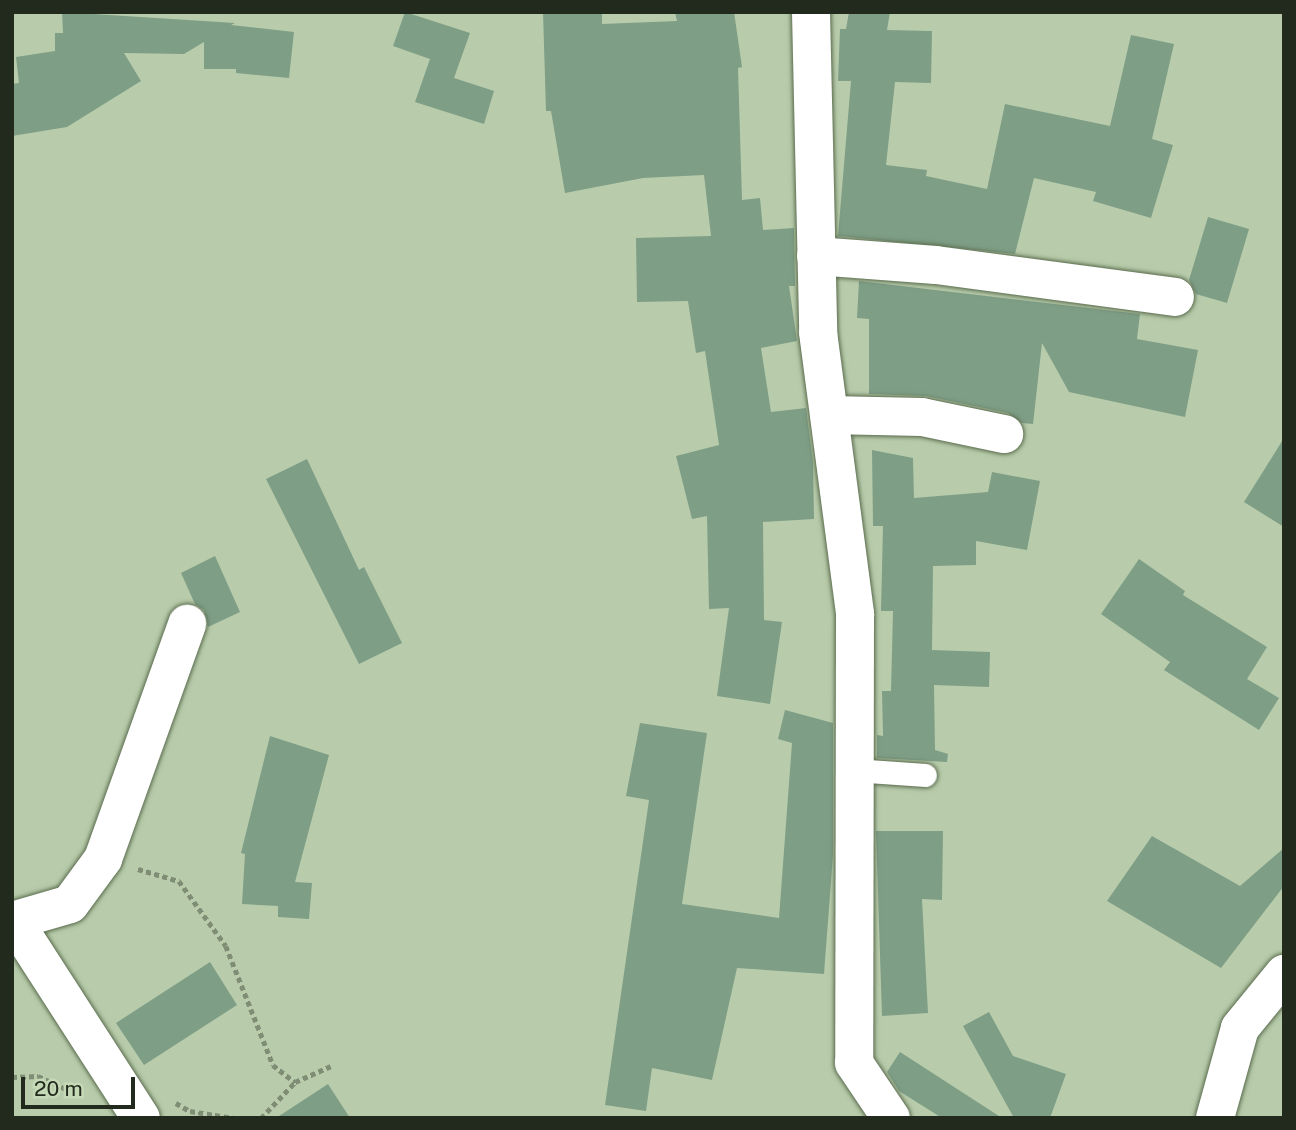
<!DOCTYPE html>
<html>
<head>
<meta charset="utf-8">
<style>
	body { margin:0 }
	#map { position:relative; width:1296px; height:1130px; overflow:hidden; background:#b8ccab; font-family:"Public Sans",sans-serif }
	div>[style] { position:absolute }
	.building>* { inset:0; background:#7e9e86 }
	.path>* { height:4.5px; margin-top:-2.25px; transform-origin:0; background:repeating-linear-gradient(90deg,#7e8d74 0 5px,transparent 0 8.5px) }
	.roads { filter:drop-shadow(0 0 2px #5a6c4e) drop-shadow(0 0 2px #5a6c4e) }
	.service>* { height:23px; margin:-11.5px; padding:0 11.5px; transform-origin:11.5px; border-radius:11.5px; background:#fff }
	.minor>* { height:38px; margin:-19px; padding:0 19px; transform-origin:19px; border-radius:19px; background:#fff }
	.tertiary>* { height:38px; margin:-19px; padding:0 19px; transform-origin:19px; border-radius:19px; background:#fff }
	span { translate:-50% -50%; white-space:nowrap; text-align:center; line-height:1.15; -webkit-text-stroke:5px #c5d9b7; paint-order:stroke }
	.frame { position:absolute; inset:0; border:14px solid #222a1d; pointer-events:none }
	.scale { position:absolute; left:21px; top:1077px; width:114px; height:32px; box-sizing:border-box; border:4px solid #222a1d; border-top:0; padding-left:9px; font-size:21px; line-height:24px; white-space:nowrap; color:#222a1d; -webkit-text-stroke:5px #c5d9b7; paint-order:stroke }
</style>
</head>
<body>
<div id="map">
	<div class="building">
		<div style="clip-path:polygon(62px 12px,235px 23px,231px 25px,294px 32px,289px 78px,236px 73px,236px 69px,204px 69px,204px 42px,184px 54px,124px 53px,141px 81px,67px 127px,12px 136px,12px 84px,19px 83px,16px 57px,55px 51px,55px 33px,63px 33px)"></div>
		<div style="clip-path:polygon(405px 12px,470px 33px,454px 78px,494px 91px,484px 124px,415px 102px,430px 59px,393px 46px)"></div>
		<div style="clip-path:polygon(543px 12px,602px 12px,602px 24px,677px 21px,675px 12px,734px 12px,742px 67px,738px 68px,742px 200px,760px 198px,763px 230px,794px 228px,795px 286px,789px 286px,797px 341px,761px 348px,771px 412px,806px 408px,813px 462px,814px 519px,763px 522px,764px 620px,782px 622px,770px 704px,717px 696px,729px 608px,709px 609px,707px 516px,692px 519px,676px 456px,719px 445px,705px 351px,696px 353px,688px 301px,637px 302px,636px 238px,711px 236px,704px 175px,643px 178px,565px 193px,551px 111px,546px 111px)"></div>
		<div style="clip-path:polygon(849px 12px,890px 12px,887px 30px,932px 31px,931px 83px,895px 82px,886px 165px,927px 170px,926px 176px,987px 189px,1005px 104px,1110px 126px,1131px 35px,1174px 44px,1152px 139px,1173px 145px,1151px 218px,1093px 201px,1096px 192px,1034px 178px,1015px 254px,838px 236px,851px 81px,838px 81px,840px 29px,846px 29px)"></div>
		<div style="clip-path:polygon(1208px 217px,1249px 229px,1227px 303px,1196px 294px,1189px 280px)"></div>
		<div style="clip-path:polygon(859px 281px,1140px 314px,1137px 339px,1198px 350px,1185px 417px,1069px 392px,1042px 343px,1033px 424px,1022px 423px,1008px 413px,926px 396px,869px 394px,869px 319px,857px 318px)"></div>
		<div style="clip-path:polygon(1284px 438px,1284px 527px,1244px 502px)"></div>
		<div style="clip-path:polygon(872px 450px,913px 458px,914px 498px,988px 492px,992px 472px,1040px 481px,1027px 550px,976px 541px,976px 565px,933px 566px,932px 650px,990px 652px,989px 687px,934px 685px,935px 750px,948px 754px,947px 762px,877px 758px,877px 735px,883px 736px,882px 691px,891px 691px,893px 611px,881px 611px,883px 526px,873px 526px)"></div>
		<div style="clip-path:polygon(307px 459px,359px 570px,364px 567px,402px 643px,359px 664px,266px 479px)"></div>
		<div style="clip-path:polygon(215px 556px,240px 612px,208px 627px,204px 610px,195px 604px,181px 573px)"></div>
		<div style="clip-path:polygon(1139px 559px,1185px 591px,1183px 595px,1267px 647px,1247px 679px,1279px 698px,1259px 730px,1164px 670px,1170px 662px,1101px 614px)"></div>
		<div style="clip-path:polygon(785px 710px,833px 723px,833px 855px,824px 974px,737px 968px,712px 1080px,652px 1068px,646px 1111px,605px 1105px,649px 800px,626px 796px,640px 723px,707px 733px,682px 904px,779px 918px,792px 743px,778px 739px)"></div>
		<div style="clip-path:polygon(270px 736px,329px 755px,295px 882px,312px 883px,309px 919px,278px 917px,278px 906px,242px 904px,245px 854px,241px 853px)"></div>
		<div style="clip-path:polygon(876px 831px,943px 831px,942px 900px,922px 899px,928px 1013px,882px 1016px)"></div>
		<div style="clip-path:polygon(1152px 836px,1240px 886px,1284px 848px,1284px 886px,1221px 968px,1107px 901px)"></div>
		<div style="clip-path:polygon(210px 962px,237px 1005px,144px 1065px,116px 1023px)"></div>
		<div style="clip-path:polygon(989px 1012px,1013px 1056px,1066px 1074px,1050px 1118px,1014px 1118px,963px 1026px)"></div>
		<div style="clip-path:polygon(900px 1052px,1002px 1118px,942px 1118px,899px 1091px,887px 1072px)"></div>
		<div style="clip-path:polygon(328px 1084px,350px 1118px,276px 1118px)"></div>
	</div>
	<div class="path">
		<div style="left:138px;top:869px;width:43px;rotate:16.3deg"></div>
		<div style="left:179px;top:881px;width:80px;rotate:54.1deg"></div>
		<div style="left:226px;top:946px;width:128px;rotate:68.4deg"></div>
		<div style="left:273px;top:1065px;width:28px;rotate:38deg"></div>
		<div style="left:12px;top:1077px;width:26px;rotate:-2deg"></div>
		<div style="left:38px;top:1076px;width:45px;rotate:24.9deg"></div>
		<div style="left:176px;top:1103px;width:16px;rotate:30deg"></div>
		<div style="left:190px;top:1111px;width:44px;rotate:9.2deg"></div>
		<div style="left:261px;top:1118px;width:50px;rotate:-46.6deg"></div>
		<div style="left:295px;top:1082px;width:39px;rotate:-24deg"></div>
	</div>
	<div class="roads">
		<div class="service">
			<div style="left:854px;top:770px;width:71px;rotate:4deg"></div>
		</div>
		<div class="minor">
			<div style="left:811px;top:12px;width:320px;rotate:88.7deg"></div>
			<div style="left:818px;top:332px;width:284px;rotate:82.5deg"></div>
			<div style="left:855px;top:614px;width:449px;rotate:90.1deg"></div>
			<div style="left:854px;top:1063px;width:66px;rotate:56.1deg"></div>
			<div style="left:816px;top:256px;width:120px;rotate:4.3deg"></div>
			<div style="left:936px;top:265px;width:241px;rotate:7.6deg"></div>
			<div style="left:829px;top:415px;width:93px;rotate:1.2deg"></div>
			<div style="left:922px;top:417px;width:84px;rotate:11.7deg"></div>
			<div style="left:12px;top:921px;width:60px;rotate:-16.3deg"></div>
			<div style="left:70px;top:904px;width:56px;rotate:-53.7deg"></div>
			<div style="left:103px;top:859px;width:250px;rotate:-70.3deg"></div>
			<div style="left:14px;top:921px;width:234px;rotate:57.2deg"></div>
		</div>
		<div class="tertiary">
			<div style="left:1215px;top:1118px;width:93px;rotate:-74.5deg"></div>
			<div style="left:1240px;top:1028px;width:70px;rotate:-50.8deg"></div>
		</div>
	</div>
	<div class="frame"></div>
	<div class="scale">20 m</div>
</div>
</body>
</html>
